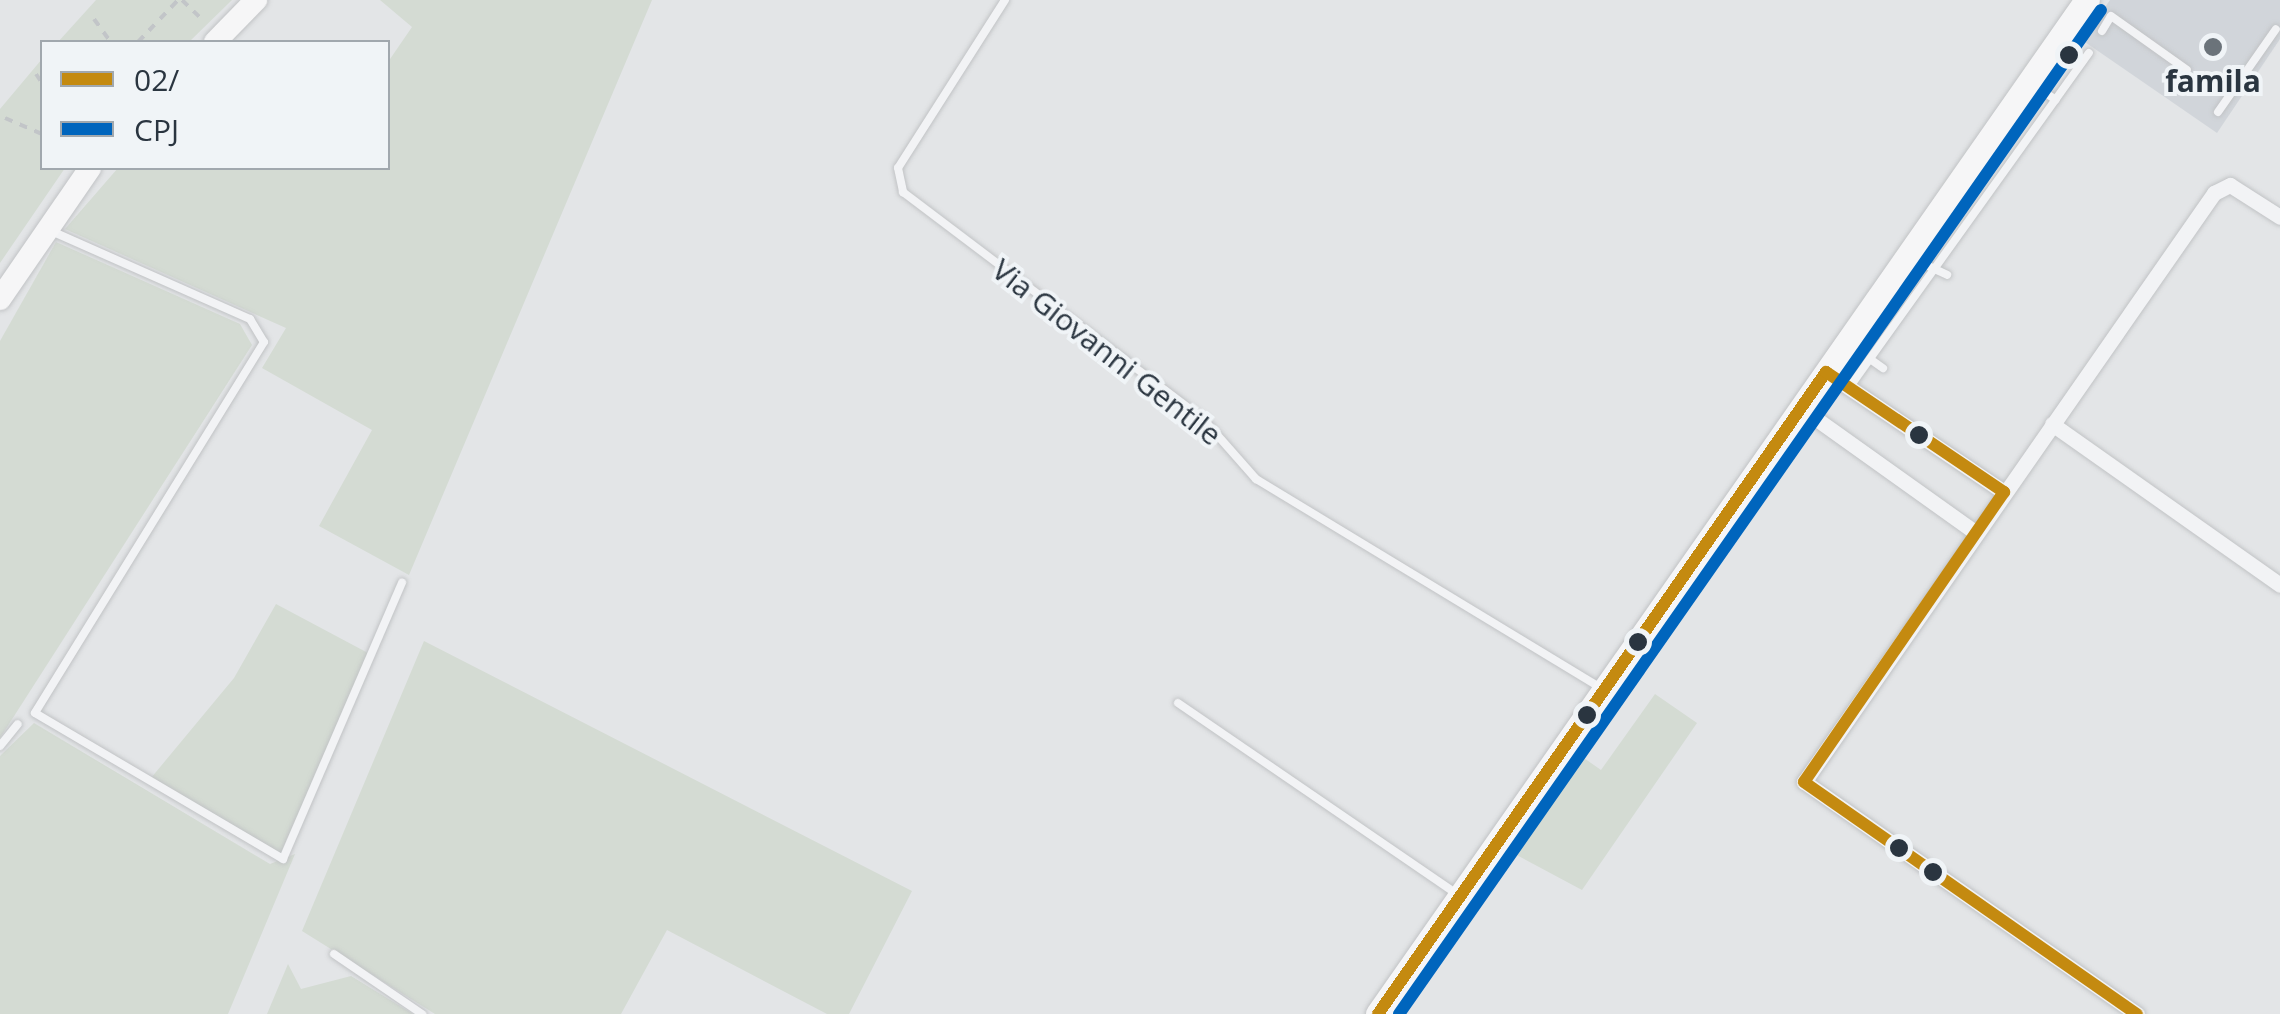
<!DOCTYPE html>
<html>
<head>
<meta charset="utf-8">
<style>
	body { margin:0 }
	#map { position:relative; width:2280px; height:1014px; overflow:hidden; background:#e3e5e7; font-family:"Open Sans",sans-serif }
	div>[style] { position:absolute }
	.built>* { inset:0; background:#d1d5da }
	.green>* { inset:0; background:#d4dbd3 }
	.path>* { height:4px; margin-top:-2px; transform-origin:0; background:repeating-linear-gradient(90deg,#c2c5c8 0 8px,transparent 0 16px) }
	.roads { filter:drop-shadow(0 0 2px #c1c3c5) drop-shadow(0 0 2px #c1c3c5) }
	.lane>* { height:8px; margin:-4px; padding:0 4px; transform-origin:4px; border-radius:4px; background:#f2f3f5 }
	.street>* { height:15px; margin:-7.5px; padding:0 7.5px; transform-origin:7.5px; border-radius:7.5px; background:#f2f3f5 }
	.secondary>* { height:22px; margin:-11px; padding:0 11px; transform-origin:11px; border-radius:11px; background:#f6f6f7 }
	.primary>* { height:25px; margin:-12.5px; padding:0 12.5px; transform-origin:12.5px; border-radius:12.5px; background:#f6f6f7 }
	.bus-1>* { height:12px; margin:-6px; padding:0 6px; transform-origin:6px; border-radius:6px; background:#c48a10 }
	.bus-2>* { height:12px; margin:-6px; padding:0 6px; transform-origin:6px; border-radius:6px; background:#0065bd }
	.dots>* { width:28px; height:28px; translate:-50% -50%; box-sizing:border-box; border:5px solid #f0f4f7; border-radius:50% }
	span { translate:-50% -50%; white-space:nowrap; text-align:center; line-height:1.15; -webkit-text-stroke:8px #f0f4f7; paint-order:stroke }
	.poi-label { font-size:30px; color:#2a3540; font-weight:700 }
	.street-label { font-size:30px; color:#2a3540 }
	.legend { position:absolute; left:40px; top:40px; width:350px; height:130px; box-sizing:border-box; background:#f0f4f7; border:2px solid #a1a8ae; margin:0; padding:12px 18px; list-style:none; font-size:30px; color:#2a3540 }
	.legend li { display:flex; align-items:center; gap:20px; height:50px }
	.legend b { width:50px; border:2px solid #a1a8ae }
</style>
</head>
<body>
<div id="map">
	<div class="built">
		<div style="clip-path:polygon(2110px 0,2280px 0,2280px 39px,2217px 133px,2082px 40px)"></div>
	</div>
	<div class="green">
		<div style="clip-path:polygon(96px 0,232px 0,189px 42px,58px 42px)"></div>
		<div style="clip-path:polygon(380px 0,652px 0,409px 575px,319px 526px,372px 430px,262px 368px,286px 328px,65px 229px,118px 168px,388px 168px,388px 62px,412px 27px)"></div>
		<div style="clip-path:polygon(42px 59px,42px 168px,65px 168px,0 263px,0 109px)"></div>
		<div style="clip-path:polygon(56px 242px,240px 324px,252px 345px,0 738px,0 341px)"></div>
		<div style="clip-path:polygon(276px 604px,368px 653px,280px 855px,151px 778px,234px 678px)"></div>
		<div style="clip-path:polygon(424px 641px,912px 891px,849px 1014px,827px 1014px,667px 930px,621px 1014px,435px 1014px,302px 931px)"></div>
		<div style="clip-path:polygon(1655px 694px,1697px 723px,1582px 890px,1513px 853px,1581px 756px,1601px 770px)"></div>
		<div style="clip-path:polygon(34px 723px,270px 864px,295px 854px,228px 1014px,0 1014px,0 756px)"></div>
		<div style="clip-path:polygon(288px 964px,301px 989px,351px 976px,413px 1014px,267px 1014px)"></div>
	</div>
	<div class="path">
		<div style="left:182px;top:0;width:30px;rotate:44deg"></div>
		<div style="left:94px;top:19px;width:29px;rotate:54deg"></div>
		<div style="left:138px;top:42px;width:58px;rotate:-46.4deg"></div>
		<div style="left:36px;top:74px;width:11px;rotate:56deg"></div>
		<div style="left:5px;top:118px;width:40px;rotate:23.4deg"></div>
	</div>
	<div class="roads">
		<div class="lane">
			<div style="left:1005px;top:0;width:199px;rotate:122.5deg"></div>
			<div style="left:898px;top:168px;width:25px;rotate:78deg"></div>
			<div style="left:903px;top:192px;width:378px;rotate:37.1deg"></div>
			<div style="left:1204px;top:420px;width:79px;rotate:48.6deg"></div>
			<div style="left:1256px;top:479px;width:402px;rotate:31.2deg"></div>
			<div style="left:2102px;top:31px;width:17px;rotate:-59deg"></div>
			<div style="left:2111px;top:16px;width:93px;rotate:35.4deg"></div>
			<div style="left:2033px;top:85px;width:27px;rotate:33deg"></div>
			<div style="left:2218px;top:112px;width:101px;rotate:-55.1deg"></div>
			<div style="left:49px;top:230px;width:220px;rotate:23.9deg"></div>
			<div style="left:250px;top:319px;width:27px;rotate:59deg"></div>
			<div style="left:264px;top:342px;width:436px;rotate:121.7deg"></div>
			<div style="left:35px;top:713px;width:288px;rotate:30.5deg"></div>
			<div style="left:283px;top:859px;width:301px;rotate:-66.7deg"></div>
			<div style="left:1911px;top:258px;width:40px;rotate:25deg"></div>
			<div style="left:1870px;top:359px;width:16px;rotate:35deg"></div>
			<div style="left:1849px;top:388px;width:412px;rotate:-54.4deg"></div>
			<div style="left:1178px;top:703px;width:336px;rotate:34.4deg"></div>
			<div style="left:0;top:746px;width:28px;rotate:-51deg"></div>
			<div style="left:334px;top:954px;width:107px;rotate:34.3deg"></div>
		</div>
		<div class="street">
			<div style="left:1826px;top:372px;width:215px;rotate:34deg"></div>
			<div style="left:1801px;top:408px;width:215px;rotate:35.5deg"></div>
			<div style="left:2052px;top:424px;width:279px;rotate:35.2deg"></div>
			<div style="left:2137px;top:1014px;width:406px;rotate:-145.1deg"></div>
			<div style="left:1804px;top:782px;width:718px;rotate:-55.16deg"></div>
			<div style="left:2214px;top:193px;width:18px;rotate:-27deg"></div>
			<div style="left:2230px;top:185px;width:59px;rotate:32.6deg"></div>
		</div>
		<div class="secondary">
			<div style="left:215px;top:42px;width:59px;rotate:-45.7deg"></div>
			<div style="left:0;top:299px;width:159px;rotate:-55.5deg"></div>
		</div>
		<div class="primary">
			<div style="left:1378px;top:1014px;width:1237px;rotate:-55.04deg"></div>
		</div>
	</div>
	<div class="bus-1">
		<div style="left:1804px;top:782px;width:406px;rotate:34.9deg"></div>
		<div style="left:1378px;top:1014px;width:783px;rotate:-55.09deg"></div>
		<div style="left:1826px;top:372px;width:215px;rotate:34deg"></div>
		<div style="left:2004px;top:492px;width:352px;rotate:124.6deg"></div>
	</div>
	<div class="bus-2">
		<div style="left:1399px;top:1014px;width:1225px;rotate:-55.04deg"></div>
	</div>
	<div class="dots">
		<div style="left:2213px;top:47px;background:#6b737a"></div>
		<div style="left:2069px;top:55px;background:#2a3540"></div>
		<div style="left:1919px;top:435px;background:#2a3540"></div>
		<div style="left:1638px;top:642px;background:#2a3540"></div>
		<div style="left:1587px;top:715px;background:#2a3540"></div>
		<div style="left:1899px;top:848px;background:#2a3540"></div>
		<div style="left:1933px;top:872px;background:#2a3540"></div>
	</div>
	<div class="poi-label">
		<span style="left:2213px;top:81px">famila</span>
	</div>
	<div class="street-label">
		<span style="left:1107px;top:352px;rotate:38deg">Via Giovanni Gentile</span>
	</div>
	<ul class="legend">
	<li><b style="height:12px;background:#c48a10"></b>02/</li>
	<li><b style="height:12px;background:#0065bd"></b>CPJ</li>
	</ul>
</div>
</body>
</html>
